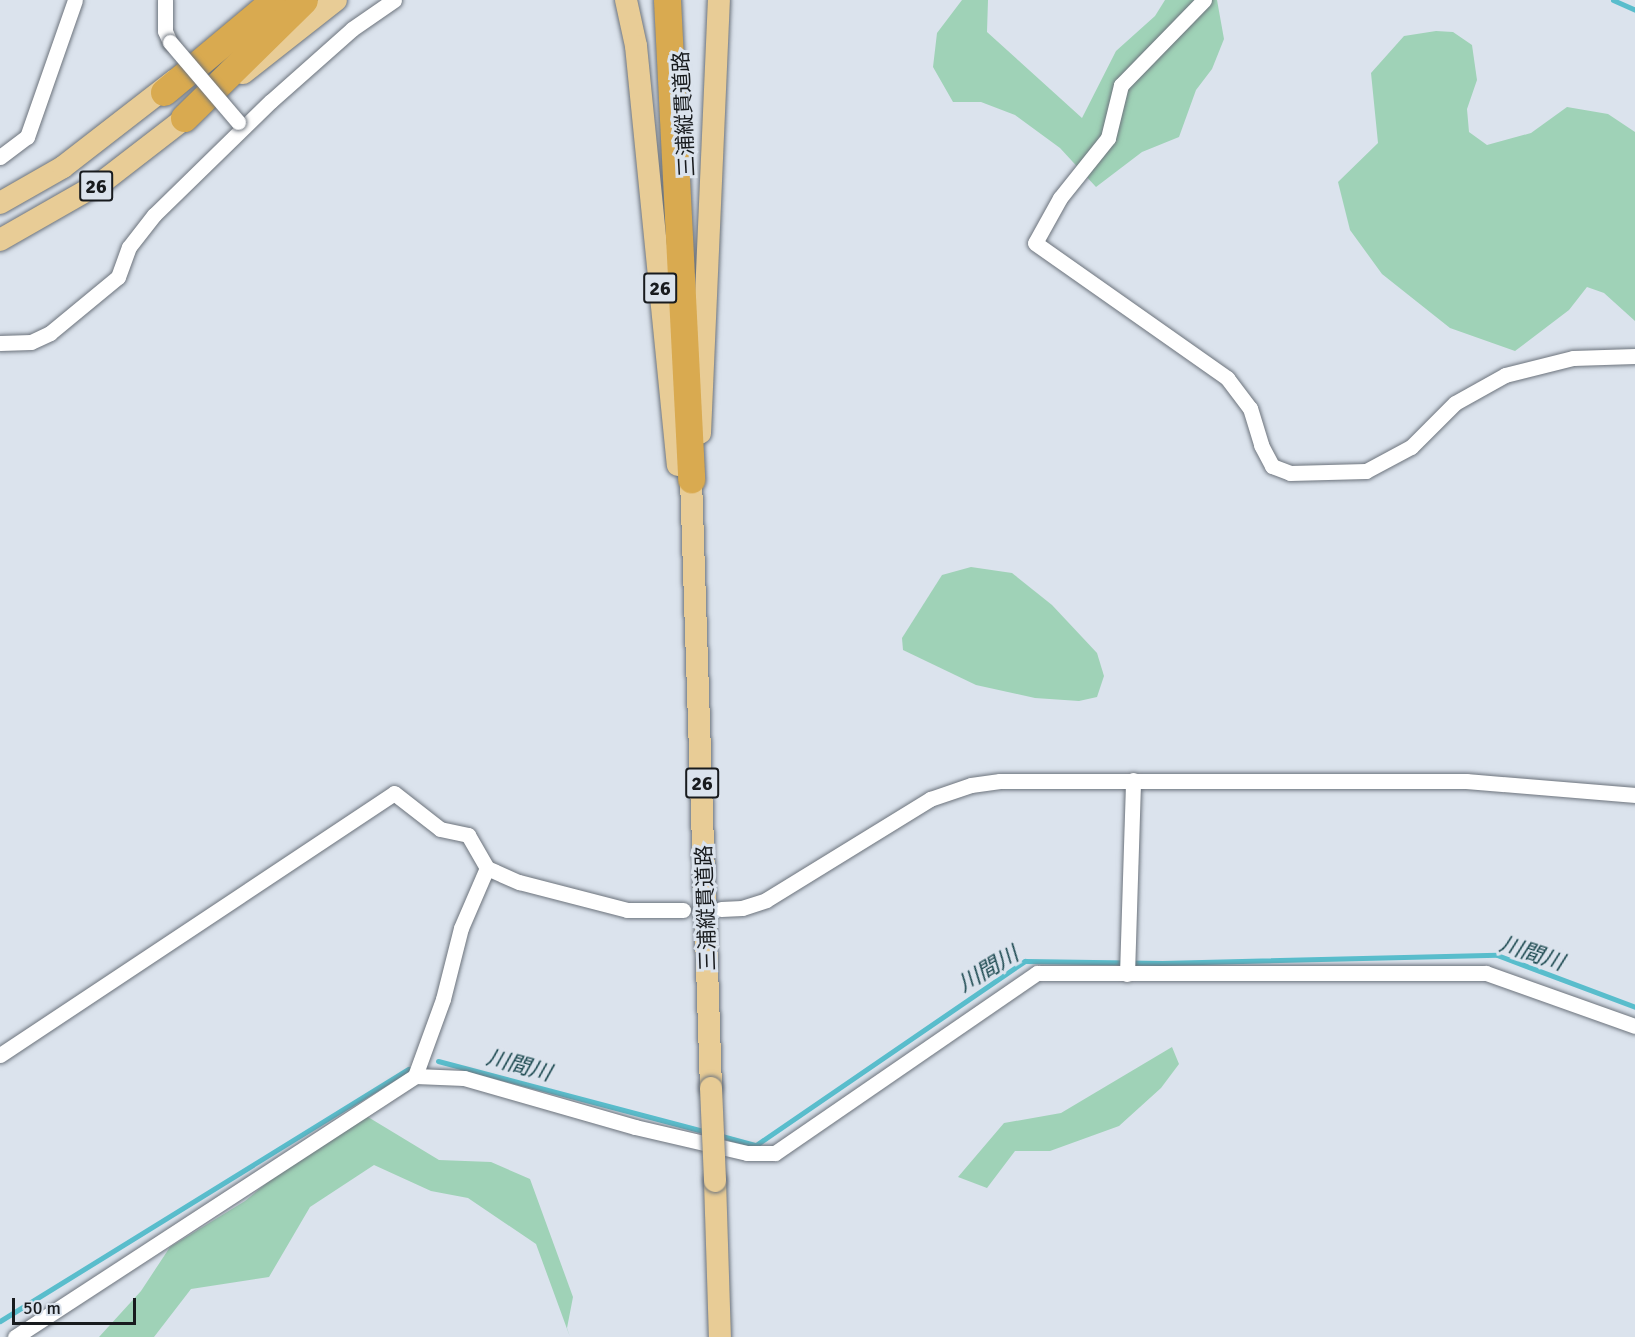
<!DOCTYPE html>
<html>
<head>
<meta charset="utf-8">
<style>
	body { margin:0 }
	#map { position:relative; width:1635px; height:1337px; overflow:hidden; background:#dbe3ed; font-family:Signika,"Noto Sans JP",sans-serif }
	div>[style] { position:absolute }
	.green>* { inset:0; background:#9fd2b7 }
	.stream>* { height:5px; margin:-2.5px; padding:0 2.5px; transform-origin:2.5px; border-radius:2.5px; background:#59bdcc }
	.roads { filter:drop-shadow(0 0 2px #6c737c) drop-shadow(0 0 2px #6c737c) }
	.street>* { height:15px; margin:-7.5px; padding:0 7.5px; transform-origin:7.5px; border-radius:7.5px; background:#fff }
	.primary>* { height:22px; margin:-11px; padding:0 11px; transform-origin:11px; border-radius:11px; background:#e8cc96 }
	.highway>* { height:27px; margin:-13.5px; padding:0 13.5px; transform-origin:13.5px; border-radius:13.5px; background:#d9aa50 }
	.bridges { filter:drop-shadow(0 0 2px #6c737c) drop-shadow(0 0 2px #6c737c) }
	.street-bridge>* { height:15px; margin:-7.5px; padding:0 7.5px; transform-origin:7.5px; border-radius:7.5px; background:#fff }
	.primary-bridge>* { height:22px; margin:-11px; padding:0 11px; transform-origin:11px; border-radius:11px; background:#e8cc96 }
	span { translate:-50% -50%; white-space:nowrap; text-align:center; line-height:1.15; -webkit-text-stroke:6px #dbe3ed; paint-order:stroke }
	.shield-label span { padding:2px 4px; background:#dbe3ed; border:2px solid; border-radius:4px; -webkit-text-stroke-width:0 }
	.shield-label { font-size:20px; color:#181b1e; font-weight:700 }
	.street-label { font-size:21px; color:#181b1e }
	.water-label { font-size:22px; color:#1c4950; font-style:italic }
	.scale { position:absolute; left:12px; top:1298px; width:124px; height:27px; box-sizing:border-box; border:3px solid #181b1e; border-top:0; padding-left:8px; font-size:18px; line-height:21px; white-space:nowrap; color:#181b1e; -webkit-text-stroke:4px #dbe3ed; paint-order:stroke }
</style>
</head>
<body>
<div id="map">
	<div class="green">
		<div style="clip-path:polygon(962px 0,988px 0,987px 32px,1082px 118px,1116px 51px,1155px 16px,1165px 0,1217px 0,1224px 39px,1212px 69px,1196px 90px,1179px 137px,1142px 152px,1096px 187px,1060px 148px,1015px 115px,981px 102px,953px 102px,933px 67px,937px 33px)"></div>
		<div style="clip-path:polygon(1436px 31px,1453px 32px,1472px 45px,1477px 80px,1467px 109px,1469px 132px,1487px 145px,1531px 133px,1567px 107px,1608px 114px,1635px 132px,1635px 321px,1604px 293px,1587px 287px,1569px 310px,1515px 351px,1450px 328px,1382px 274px,1350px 230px,1338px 182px,1378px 143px,1371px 73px,1404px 36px)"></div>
		<div style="clip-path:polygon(971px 567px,1012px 573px,1052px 605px,1097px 653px,1104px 676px,1097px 697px,1079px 701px,1035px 698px,976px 685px,903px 650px,902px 638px,942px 575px)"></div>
		<div style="clip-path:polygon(1172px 1047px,1179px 1064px,1161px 1088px,1119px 1126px,1050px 1151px,1015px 1151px,987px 1188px,958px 1177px,1004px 1123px,1061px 1113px)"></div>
		<div style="clip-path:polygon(368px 1117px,439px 1160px,491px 1162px,530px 1179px,573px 1297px,567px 1328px,570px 1337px,536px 1244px,468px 1198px,431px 1191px,374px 1165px,310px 1207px,269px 1277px,191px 1289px,154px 1337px,99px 1337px,141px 1291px,170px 1247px,245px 1201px,318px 1141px)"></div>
	</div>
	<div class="stream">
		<div style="left:1613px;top:0;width:24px;rotate:24deg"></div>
		<div style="left:438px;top:1061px;width:277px;rotate:14.8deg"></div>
		<div style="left:718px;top:1135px;width:39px;rotate:15deg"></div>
		<div style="left:756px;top:1145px;width:326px;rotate:-34.4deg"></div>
		<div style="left:1025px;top:961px;width:137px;rotate:0.8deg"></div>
		<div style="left:1162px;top:963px;width:335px;rotate:-1.4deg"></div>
		<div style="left:1497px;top:955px;width:147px;rotate:20.6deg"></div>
		<div style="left:0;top:1321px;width:480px;rotate:-31.7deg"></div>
	</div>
	<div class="roads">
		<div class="street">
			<div style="left:165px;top:0;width:31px;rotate:90deg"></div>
			<div style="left:165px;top:31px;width:12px;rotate:66deg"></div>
			<div style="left:1204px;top:0;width:119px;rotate:134.3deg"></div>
			<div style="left:1121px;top:85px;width:55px;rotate:103.8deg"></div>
			<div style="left:1108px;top:138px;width:77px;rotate:128.7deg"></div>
			<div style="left:1060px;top:198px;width:51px;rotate:119.1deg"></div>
			<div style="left:1035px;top:243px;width:235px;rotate:35.1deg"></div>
			<div style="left:1227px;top:378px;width:38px;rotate:53deg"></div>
			<div style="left:1250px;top:408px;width:39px;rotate:73deg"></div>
			<div style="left:1261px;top:445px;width:24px;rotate:62deg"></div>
			<div style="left:1272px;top:466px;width:19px;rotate:21deg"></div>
			<div style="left:1290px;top:473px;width:76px;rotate:-1.5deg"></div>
			<div style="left:1366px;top:471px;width:51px;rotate:-28.1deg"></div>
			<div style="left:1411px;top:447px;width:62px;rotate:-45deg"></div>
			<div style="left:1455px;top:403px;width:57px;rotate:-29.2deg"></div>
			<div style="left:1505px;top:375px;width:70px;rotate:-14deg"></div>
			<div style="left:1573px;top:358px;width:62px;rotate:-1.8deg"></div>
			<div style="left:0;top:157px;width:34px;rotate:-37deg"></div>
			<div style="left:27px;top:137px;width:145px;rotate:-70.7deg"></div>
			<div style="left:0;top:343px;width:31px;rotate:-2deg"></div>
			<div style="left:31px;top:342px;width:21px;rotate:-25deg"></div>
			<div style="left:50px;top:333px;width:88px;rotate:-39.5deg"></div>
			<div style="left:118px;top:277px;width:32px;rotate:-70deg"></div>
			<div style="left:129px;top:247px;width:41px;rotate:-52deg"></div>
			<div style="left:154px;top:215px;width:163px;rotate:-44.3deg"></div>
			<div style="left:271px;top:101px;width:108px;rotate:-41.6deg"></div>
			<div style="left:352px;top:29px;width:51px;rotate:-34.6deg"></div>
			<div style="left:721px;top:909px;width:21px;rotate:-3deg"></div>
			<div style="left:742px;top:908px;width:25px;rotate:-18deg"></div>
			<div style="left:766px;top:900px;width:193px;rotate:-31.6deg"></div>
			<div style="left:930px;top:799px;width:43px;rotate:-18.9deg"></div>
			<div style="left:971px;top:785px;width:29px;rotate:-8deg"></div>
			<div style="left:1000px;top:781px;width:466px"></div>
			<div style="left:1466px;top:781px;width:170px;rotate:4.7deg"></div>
			<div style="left:1127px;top:974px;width:194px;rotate:-88.2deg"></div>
			<div style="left:0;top:1055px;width:473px;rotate:-33.6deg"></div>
			<div style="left:394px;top:793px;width:58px;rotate:38deg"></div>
			<div style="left:440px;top:829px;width:29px;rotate:12deg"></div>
			<div style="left:468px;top:835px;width:38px;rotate:60deg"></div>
			<div style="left:487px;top:868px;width:35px;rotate:24deg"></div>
			<div style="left:519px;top:882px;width:112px;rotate:14.5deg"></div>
			<div style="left:627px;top:910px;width:56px"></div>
			<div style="left:415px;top:1076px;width:49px;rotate:2.3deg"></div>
			<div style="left:464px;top:1078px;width:178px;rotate:16deg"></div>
			<div style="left:635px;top:1127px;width:115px;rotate:13.1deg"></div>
			<div style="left:747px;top:1153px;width:28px"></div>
			<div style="left:775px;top:1153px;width:318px;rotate:-34.5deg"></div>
			<div style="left:1037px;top:973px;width:449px"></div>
			<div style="left:1486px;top:973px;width:158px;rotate:19.6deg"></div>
			<div style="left:15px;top:1337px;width:478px;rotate:-33.1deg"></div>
			<div style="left:415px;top:1076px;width:82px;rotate:-70deg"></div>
			<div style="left:443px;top:999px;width:73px;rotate:-75.8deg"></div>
			<div style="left:461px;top:928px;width:65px;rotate:-66.6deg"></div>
		</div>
		<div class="primary">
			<div style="left:626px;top:0;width:47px;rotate:77.7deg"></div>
			<div style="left:636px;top:46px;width:421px;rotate:84.3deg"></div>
			<div style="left:243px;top:73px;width:118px;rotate:-38.1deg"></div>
			<div style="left:0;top:203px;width:73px;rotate:-29.7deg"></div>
			<div style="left:63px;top:167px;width:142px;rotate:-37.8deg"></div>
			<div style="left:0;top:240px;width:121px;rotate:-29.7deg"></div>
			<div style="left:105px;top:180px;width:118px;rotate:-37.7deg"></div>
			<div style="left:700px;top:433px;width:433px;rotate:-87.5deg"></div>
			<div style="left:691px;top:479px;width:609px;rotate:88.12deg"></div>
			<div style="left:715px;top:1181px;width:156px;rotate:88.2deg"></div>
		</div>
		<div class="highway">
			<div style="left:667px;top:0;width:480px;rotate:87.1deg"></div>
			<div style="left:164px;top:92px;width:143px;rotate:-39.9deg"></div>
			<div style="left:184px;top:118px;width:168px;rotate:-44.5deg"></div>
		</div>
	</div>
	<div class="bridges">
		<div class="street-bridge">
			<div style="left:170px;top:42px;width:105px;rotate:49.6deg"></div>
		</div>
		<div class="primary-bridge">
			<div style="left:711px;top:1088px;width:93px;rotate:87.5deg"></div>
		</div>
	</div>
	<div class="shield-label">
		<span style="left:96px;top:186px">26</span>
		<span style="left:660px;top:288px">26</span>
		<span style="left:702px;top:783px">26</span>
	</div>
	<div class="street-label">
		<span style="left:684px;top:114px;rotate:-93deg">三浦縦貫道路</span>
		<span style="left:706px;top:908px;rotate:-92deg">三浦縦貫道路</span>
	</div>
	<div class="water-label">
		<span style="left:1532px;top:953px;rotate:18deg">川間川</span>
		<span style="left:988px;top:969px;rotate:-31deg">川間川</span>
		<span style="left:519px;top:1065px;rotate:15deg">川間川</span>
	</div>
	<div class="scale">50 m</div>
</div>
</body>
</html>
